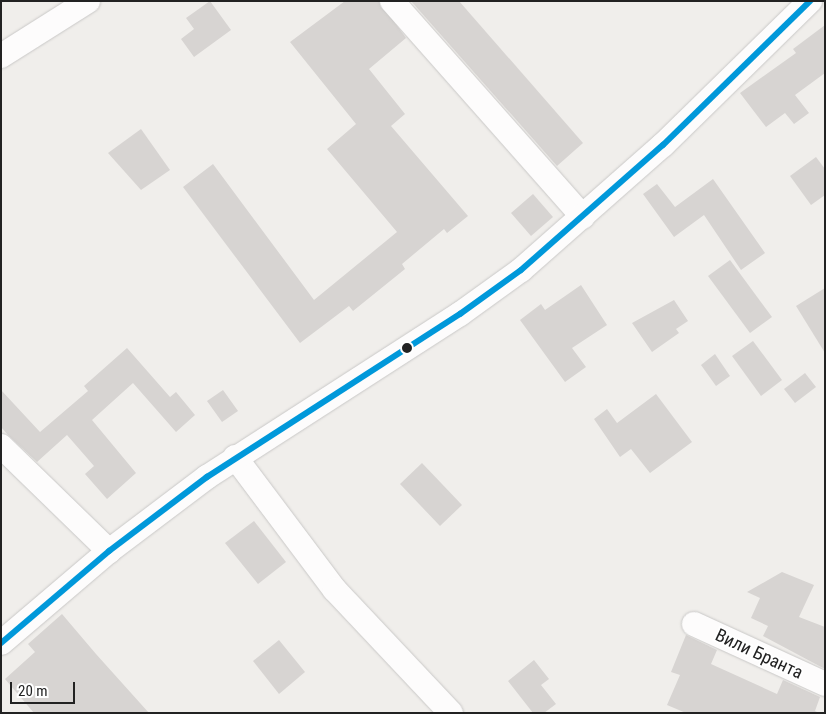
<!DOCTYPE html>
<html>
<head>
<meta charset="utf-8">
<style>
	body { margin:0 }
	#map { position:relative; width:826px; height:714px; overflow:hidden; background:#f0eeeb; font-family:"Roboto Condensed",sans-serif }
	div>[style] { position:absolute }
	.building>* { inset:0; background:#d7d4d2 }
	.roads { filter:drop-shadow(0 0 1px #c9c8c7) drop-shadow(0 0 1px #c9c8c7) }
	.minor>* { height:24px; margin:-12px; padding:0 12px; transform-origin:12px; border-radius:12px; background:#fdfcfc }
	.bus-1>* { height:6px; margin:-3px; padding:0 3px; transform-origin:3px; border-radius:3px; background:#0098da }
	.dots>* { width:14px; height:14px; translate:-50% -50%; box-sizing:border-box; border:2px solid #fff; border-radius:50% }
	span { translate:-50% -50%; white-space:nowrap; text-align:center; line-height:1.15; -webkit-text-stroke:4px #fff; paint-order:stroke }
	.street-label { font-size:18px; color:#222 }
	.frame { position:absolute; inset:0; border:2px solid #222; pointer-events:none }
	.scale { position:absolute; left:10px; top:682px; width:65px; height:22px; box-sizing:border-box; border:2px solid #222; border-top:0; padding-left:6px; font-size:15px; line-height:18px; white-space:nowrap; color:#222; -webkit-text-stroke:4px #fff; paint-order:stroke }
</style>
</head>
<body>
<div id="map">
	<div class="building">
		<div style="clip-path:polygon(210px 1px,231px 30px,194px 57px,181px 39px,194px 29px,186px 18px)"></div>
		<div style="clip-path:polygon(345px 1px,379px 1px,406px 38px,369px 69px,405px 114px,391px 126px,468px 216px,447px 233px,444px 229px,402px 264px,405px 269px,353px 311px,349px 306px,300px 343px,183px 187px,213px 164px,314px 300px,397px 232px,327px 149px,356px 124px,290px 42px)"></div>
		<div style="clip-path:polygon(411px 1px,459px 1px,583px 143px,557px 166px)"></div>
		<div style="clip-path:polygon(825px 25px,825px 73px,795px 95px,809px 113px,794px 124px,785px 113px,766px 127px,740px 93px,796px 53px,793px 49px)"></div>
		<div style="clip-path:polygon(141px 129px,170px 170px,141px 190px,108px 153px)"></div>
		<div style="clip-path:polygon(816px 157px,825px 169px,825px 195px,811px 205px,790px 176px)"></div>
		<div style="clip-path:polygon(713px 179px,765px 253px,741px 270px,704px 215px,674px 237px,643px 194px,657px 184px,675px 207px)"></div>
		<div style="clip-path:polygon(533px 194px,553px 217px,531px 236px,511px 213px)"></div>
		<div style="clip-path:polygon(730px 260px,772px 317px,750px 333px,708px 276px)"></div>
		<div style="clip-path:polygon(581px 285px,607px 325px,572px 348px,586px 367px,565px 382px,520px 320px,541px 304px,545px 310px)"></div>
		<div style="clip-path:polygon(825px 288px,825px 353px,796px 306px)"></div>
		<div style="clip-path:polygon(674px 300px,688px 321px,676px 329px,679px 333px,652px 352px,632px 323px)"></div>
		<div style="clip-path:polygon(753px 341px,782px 380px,761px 396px,732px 356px)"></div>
		<div style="clip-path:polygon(127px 348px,170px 397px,176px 392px,195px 415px,176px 432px,133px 383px,92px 420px,136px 473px,107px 499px,85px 474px,94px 466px,67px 435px,37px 462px,8px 435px,1px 427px,1px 390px,40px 432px,88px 391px,84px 386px)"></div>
		<div style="clip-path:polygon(715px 354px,730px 376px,716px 386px,701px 365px)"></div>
		<div style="clip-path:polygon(805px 373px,816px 387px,795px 403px,784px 389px)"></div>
		<div style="clip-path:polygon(223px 390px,238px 411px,222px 422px,207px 401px)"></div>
		<div style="clip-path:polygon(656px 394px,692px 442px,650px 473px,631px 449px,620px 457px,594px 419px,607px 409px,617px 423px)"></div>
		<div style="clip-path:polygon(422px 463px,462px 505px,440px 526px,400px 484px)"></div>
		<div style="clip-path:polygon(254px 521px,286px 562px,258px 584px,225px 543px)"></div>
		<div style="clip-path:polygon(782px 572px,814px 585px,799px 617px,825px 627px,825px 669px,763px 636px,768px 626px,751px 618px,760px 598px,747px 592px)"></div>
		<div style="clip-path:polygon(62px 614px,96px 654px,149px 713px,34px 713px,5px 679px,35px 652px,28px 644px)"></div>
		<div style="clip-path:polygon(686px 635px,717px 650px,711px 664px,777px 694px,783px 680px,820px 697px,815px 711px,819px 713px,686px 713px,667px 705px,680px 675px,671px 672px)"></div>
		<div style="clip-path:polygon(279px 640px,305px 672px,279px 694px,253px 661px)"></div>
		<div style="clip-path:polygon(534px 660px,549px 679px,541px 685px,556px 704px,544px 713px,533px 713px,508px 681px)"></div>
	</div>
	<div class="roads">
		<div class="minor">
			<div style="left:392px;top:1px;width:288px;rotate:48.5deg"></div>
			<div style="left:1px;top:56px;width:103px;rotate:-32.3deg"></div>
			<div style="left:1px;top:446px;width:151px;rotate:44.2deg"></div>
			<div style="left:235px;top:457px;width:166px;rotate:53.1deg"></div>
			<div style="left:335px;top:590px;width:169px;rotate:46.7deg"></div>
			<div style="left:694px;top:624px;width:144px;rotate:24.6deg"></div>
			<div style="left:1px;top:643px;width:142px;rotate:-40.4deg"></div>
			<div style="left:109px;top:551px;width:123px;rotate:-37.1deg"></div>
			<div style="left:207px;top:477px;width:301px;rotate:-32.8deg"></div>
			<div style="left:460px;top:314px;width:75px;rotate:-35.8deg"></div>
			<div style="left:521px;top:270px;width:189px;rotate:-41.4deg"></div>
			<div style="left:663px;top:145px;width:206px;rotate:-44.4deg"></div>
		</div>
	</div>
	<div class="bus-1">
		<div style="left:1px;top:643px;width:142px;rotate:-40.4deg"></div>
		<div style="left:109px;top:551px;width:123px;rotate:-37.1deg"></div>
		<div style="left:207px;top:477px;width:301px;rotate:-32.8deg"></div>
		<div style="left:460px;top:314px;width:75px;rotate:-35.8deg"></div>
		<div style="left:521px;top:270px;width:189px;rotate:-41.4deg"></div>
		<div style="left:663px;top:145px;width:206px;rotate:-44.4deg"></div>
	</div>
	<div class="dots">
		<div style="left:407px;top:348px;background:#222"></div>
	</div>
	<div class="street-label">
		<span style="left:759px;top:654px;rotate:25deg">Вили Бранта</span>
	</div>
	<div class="frame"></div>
	<div class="scale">20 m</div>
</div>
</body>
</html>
